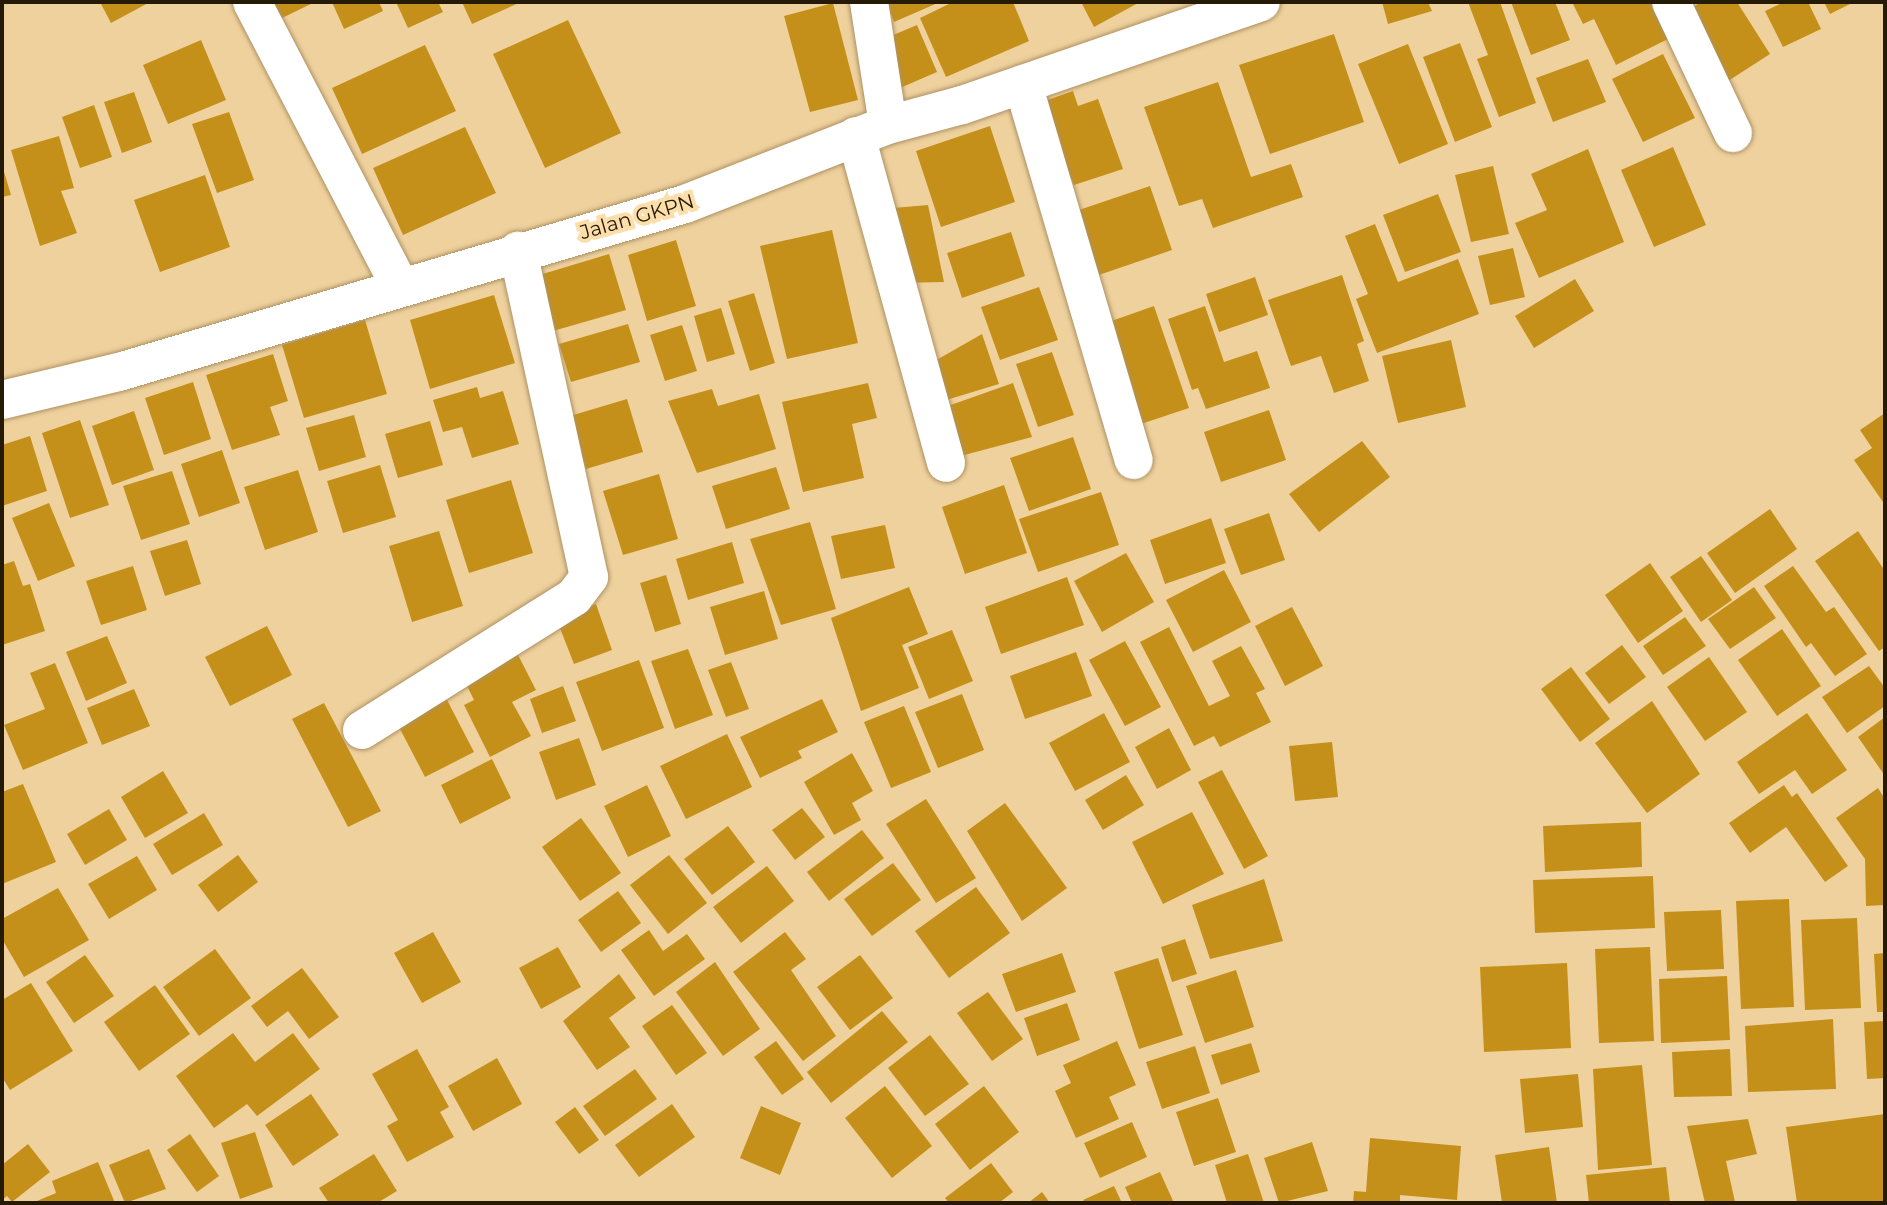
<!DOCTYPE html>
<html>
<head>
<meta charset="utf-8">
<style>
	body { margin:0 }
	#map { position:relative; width:1887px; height:1205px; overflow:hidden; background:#efd19e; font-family:Montserrat,sans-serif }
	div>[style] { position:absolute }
	.building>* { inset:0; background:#c59019 }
	.roads { filter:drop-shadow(0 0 2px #ad9161) drop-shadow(0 0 2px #ad9161) }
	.street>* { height:38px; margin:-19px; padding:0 19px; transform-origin:19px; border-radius:19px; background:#fff }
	span { translate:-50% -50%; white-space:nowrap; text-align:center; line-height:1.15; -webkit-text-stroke:8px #fcdeab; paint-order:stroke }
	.street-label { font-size:20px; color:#251a06 }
	.frame { position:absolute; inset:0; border:4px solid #251a06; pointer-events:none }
</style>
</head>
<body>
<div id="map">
	<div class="building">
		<div style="clip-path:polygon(100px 2px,150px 2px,111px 23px)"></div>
		<div style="clip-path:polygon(272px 2px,315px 2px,280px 19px)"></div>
		<div style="clip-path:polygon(332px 2px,379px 2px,383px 11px,344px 29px)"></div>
		<div style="clip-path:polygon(396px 2px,438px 2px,443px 12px,408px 28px)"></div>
		<div style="clip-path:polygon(462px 2px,521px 2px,472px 24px)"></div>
		<div style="clip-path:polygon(886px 2px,940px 2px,894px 22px)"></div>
		<div style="clip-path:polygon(953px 2px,1013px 2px,1029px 41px,946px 77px,920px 18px)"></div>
		<div style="clip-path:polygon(1081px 2px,1140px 2px,1094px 27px)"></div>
		<div style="clip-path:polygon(1382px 2px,1428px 2px,1432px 11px,1388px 24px)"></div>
		<div style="clip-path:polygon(1468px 2px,1500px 2px,1536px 103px,1499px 117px,1477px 59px,1488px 55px)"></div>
		<div style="clip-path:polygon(1511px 2px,1555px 2px,1570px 40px,1531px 55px)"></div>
		<div style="clip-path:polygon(1572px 2px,1652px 2px,1670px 38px,1616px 65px,1594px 19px,1583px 24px)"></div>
		<div style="clip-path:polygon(1701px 2px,1737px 2px,1770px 54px,1725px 83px,1681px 15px)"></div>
		<div style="clip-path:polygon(1784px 2px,1808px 2px,1821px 29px,1783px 47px,1765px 11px)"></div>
		<div style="clip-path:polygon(1824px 2px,1854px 2px,1830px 14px)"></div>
		<div style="clip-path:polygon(833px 3px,858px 100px,810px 112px,784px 16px)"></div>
		<div style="clip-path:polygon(568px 20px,621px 133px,545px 168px,493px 54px)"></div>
		<div style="clip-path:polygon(917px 25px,937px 72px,900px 88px,879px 41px)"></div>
		<div style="clip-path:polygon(1334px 34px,1364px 122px,1270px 154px,1239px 65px)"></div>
		<div style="clip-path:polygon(201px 40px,226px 100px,168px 124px,143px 65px)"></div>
		<div style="clip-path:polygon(1460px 43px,1492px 127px,1455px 142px,1423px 57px)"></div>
		<div style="clip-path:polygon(1408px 44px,1448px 144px,1399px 164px,1358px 64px)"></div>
		<div style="clip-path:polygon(425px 45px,456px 111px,362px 154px,332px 88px)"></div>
		<div style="clip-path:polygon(1663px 54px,1695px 118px,1643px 142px,1612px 79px)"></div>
		<div style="clip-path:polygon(1588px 59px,1606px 102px,1553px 122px,1536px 78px)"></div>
		<div style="clip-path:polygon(1218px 82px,1251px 177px,1291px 164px,1303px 197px,1213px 228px,1202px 199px,1179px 206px,1144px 107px)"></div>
		<div style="clip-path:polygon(1073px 91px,1078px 106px,1098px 99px,1123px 169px,1074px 185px,1036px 104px)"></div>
		<div style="clip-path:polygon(134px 92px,152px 142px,122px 153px,104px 102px)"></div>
		<div style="clip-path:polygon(94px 105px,112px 157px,80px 168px,62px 117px)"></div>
		<div style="clip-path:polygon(229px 112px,254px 180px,217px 193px,192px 124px)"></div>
		<div style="clip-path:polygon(990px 126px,1015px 202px,941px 227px,916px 151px)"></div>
		<div style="clip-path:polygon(465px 127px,496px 193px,403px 235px,373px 168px)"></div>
		<div style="clip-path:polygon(59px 136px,74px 188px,61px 191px,77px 233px,40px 246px,11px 150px)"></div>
		<div style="clip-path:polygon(1673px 147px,1706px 225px,1654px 247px,1621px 170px)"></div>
		<div style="clip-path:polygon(1588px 149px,1624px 242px,1539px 278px,1515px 223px,1547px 210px,1531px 174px)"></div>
		<div style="clip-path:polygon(2px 165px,11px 195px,2px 197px)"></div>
		<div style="clip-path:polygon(1493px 166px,1509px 234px,1471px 242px,1455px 175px)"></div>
		<div style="clip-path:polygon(205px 175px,230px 247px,160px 272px,134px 200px)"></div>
		<div style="clip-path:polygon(1150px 186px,1172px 250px,1093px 277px,1070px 213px)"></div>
		<div style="clip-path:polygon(1438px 194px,1461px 252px,1405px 272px,1383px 215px)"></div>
		<div style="clip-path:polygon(928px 205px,944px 282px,900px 283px,893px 208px)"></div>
		<div style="clip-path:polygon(1375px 224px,1398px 282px,1458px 259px,1479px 314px,1377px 353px,1356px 299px,1368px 294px,1345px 236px)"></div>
		<div style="clip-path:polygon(832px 230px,858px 343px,787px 359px,760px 246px)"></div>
		<div style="clip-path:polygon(1011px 232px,1025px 276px,962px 298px,947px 253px)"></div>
		<div style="clip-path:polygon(676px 240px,696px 306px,647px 321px,628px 255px)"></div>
		<div style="clip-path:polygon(1513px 248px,1525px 297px,1490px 305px,1478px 256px)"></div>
		<div style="clip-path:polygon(609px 254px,626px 310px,553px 331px,536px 276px)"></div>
		<div style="clip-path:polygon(1342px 275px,1364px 341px,1357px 344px,1369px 381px,1334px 393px,1321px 356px,1291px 366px,1268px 300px)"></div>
		<div style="clip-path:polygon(1255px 277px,1268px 315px,1219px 332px,1206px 294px)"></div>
		<div style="clip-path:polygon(1575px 279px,1594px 311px,1534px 348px,1515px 316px)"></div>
		<div style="clip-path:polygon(1039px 287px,1058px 340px,1000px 360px,981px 307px)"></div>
		<div style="clip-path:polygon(754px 293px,775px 363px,750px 371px,728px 301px)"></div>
		<div style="clip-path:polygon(494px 295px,515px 363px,430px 389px,410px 320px)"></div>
		<div style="clip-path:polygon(1154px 306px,1189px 408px,1138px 425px,1103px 324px)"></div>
		<div style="clip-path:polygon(1205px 306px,1224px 362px,1257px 351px,1270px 388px,1206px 409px,1198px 388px,1192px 390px,1168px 319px)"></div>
		<div style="clip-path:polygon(721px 308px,735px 354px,707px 362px,694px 316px)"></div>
		<div style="clip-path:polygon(365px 320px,387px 394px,304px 418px,282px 345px)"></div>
		<div style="clip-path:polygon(628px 324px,640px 362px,571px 382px,559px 344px)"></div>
		<div style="clip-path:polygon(682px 325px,697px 371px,665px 381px,650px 335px)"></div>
		<div style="clip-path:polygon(982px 334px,999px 384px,943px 401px,933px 362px)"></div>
		<div style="clip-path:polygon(1451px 340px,1466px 407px,1398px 423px,1382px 356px)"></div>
		<div style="clip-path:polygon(1052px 352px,1074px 415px,1038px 427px,1016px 364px)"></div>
		<div style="clip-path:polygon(273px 354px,288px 401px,270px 407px,280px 435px,232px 450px,206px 375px)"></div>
		<div style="clip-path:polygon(193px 382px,211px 439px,164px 455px,145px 398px)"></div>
		<div style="clip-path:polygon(868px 383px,877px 418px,852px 424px,864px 478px,803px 492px,782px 402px)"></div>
		<div style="clip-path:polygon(1013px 383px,1032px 437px,953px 458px,945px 407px)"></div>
		<div style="clip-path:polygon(477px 387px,480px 398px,503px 391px,519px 444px,472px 458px,462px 427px,443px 432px,433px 400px)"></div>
		<div style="clip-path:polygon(712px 389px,718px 406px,759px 394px,776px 449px,697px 473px,668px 401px)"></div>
		<div style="clip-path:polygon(627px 399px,643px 452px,586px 469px,570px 416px)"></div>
		<div style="clip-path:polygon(1269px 410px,1286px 460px,1221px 482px,1204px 432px)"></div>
		<div style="clip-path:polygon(134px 411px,154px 470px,112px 485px,92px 426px)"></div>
		<div style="clip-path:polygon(1885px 413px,1885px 505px,1854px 460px,1872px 448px,1860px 430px)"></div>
		<div style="clip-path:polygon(354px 415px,366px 457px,319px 471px,306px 428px)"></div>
		<div style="clip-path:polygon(80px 420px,109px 505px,70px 518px,42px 433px)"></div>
		<div style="clip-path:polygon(430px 421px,443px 465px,398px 478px,385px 434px)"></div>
		<div style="clip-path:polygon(30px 436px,47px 491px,2px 506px,2px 445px)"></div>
		<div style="clip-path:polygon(1073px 437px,1091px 489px,1029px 511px,1010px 458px)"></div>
		<div style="clip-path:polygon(1362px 441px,1390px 477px,1319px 532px,1289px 494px)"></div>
		<div style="clip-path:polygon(222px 450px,240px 503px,199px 517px,181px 464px)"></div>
		<div style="clip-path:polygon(380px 465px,396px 517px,343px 533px,327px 481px)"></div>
		<div style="clip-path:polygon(776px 467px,790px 509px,726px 529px,712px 486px)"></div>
		<div style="clip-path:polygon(298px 470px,318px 532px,265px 550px,244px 487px)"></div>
		<div style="clip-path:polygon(172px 471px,190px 524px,141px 540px,123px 486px)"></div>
		<div style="clip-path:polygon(659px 474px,678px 539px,623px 555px,603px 491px)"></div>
		<div style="clip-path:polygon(511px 480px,533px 553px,469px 573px,446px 500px)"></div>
		<div style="clip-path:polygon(1004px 485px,1027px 553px,965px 574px,942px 507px)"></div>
		<div style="clip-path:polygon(1101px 492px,1119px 545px,1038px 572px,1019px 519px)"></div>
		<div style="clip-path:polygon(49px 503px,75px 566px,38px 581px,12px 518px)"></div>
		<div style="clip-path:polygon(1770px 509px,1797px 549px,1735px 593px,1707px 553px)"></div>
		<div style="clip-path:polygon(1269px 513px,1285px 560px,1241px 575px,1224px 529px)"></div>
		<div style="clip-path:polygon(1211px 518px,1226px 563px,1165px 584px,1150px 540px)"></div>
		<div style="clip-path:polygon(810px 522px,836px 609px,781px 625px,750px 539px)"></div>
		<div style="clip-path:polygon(885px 525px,895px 568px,841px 579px,831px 536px)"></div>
		<div style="clip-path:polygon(439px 531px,463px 606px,412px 622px,389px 546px)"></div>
		<div style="clip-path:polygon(1858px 531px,1885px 571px,1885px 647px,1879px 651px,1815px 561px)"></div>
		<div style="clip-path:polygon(187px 540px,201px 584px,165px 596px,150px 551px)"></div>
		<div style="clip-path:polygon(732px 542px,744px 583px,688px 600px,676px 559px)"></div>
		<div style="clip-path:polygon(1126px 553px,1154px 602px,1102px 632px,1074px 581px)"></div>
		<div style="clip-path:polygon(1701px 556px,1732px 600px,1701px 622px,1670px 577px)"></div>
		<div style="clip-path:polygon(14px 561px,23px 586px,30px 584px,45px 631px,2px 645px,2px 565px)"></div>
		<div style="clip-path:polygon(1650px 563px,1683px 611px,1638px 643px,1605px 595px)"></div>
		<div style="clip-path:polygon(133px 566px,147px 610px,101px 625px,86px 581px)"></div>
		<div style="clip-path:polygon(1793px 566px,1826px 612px,1834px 607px,1867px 654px,1835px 676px,1811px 643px,1806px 647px,1764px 586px)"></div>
		<div style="clip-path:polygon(1224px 570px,1251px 622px,1193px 652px,1166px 600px)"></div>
		<div style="clip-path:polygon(666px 575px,681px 624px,655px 632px,640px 583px)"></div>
		<div style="clip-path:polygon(1067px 577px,1084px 625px,1001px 654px,985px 607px)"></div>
		<div style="clip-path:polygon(909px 587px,928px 634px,902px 645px,919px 688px,861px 711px,831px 618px)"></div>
		<div style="clip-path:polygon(1754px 587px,1776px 618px,1730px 649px,1708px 619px)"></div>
		<div style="clip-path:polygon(764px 591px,778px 639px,725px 655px,710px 607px)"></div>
		<div style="clip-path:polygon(596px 604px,612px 650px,574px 664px,556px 618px)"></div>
		<div style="clip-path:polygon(1292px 607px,1323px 666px,1285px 686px,1255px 626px)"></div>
		<div style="clip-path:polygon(1685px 617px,1706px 646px,1663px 675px,1643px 646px)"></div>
		<div style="clip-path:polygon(267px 626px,292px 675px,230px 706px,205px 657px)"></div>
		<div style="clip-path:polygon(1169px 627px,1209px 706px,1230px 696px,1212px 661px,1241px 646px,1265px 689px,1256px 693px,1271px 722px,1220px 747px,1214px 736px,1194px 746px,1140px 642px)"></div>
		<div style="clip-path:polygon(1782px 629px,1821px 686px,1777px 716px,1738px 660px)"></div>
		<div style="clip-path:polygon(952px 630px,973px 681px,929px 699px,908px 647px)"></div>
		<div style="clip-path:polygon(107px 636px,127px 683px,86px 701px,66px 652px)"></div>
		<div style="clip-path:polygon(1125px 641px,1161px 707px,1125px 726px,1089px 660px)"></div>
		<div style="clip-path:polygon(1622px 645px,1646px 677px,1609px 704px,1585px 673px)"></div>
		<div style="clip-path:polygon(688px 649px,713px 715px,675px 729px,651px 661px)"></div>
		<div style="clip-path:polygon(1076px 652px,1092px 696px,1025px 719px,1010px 676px)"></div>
		<div style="clip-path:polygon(517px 653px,536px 690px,512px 702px,531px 736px,490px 757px,464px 705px,474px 700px,464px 680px)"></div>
		<div style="clip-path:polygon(1709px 657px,1747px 712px,1705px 741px,1667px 687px)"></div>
		<div style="clip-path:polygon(639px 660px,664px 728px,602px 751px,576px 682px)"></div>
		<div style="clip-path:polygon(731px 662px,749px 709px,726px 717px,708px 670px)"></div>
		<div style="clip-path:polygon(55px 663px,88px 743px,23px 770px,4px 725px,45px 709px,30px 673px)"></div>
		<div style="clip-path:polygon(1869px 666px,1885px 688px,1885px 706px,1847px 733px,1822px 697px)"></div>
		<div style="clip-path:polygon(1571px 667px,1610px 719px,1580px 742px,1541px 689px)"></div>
		<div style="clip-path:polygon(563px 686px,576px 721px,542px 733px,530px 699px)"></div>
		<div style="clip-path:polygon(134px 689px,150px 726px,102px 745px,87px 708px)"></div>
		<div style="clip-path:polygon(962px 694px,984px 750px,938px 768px,915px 712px)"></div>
		<div style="clip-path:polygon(822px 699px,838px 732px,798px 751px,802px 758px,760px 778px,740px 737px)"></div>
		<div style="clip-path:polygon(447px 700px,474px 752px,425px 777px,398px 725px)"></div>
		<div style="clip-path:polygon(1652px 701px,1700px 774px,1647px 813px,1595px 743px)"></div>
		<div style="clip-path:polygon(324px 703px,381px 811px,348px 827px,292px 719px)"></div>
		<div style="clip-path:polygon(904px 706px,931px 772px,891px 788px,864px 722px)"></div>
		<div style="clip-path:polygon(1104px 713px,1130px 762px,1075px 791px,1049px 743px)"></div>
		<div style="clip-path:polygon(1807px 713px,1847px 770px,1812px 794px,1795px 770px,1759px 794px,1737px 762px)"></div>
		<div style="clip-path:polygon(1885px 717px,1885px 776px,1858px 737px)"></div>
		<div style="clip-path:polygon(1169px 728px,1191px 770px,1157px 789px,1135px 747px)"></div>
		<div style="clip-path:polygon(727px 734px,752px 787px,686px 819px,660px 766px)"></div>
		<div style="clip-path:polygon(579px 738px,596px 785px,556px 800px,539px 752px)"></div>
		<div style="clip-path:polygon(1332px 742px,1338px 797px,1295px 801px,1289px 746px)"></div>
		<div style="clip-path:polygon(852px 753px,873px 791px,852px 803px,861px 820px,834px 835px,804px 782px)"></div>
		<div style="clip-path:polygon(492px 759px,511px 798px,460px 824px,441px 785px)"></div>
		<div style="clip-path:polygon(1222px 770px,1268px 856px,1244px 869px,1198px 782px)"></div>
		<div style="clip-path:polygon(163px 771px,188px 813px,145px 838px,121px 797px)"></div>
		<div style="clip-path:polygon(1126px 775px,1144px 805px,1103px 830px,1085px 800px)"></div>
		<div style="clip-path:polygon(23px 784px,56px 862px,2px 884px,2px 792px)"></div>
		<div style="clip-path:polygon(647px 785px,671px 836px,628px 857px,604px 806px)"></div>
		<div style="clip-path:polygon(1784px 785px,1792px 797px,1797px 793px,1848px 866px,1825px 882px,1786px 827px,1750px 853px,1729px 823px)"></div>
		<div style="clip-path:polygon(1878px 788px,1885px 799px,1885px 905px,1866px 906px,1865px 859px,1836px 818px)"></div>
		<div style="clip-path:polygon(926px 799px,976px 878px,936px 903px,886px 824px)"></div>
		<div style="clip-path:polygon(1005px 803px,1067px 888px,1022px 921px,967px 831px)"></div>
		<div style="clip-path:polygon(802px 808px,825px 837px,795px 860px,772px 830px)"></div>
		<div style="clip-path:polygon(109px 809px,127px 840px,85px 865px,67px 834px)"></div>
		<div style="clip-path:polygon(1192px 812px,1224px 874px,1163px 904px,1132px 842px)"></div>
		<div style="clip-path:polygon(204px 813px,223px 845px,172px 875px,153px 844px)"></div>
		<div style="clip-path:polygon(581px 818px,621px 873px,580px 901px,542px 847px)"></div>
		<div style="clip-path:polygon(1641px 822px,1642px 867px,1545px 872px,1543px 826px)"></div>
		<div style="clip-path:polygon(728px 826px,755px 862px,712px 895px,684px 859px)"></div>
		<div style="clip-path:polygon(862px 830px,884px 858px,829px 901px,807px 872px)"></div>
		<div style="clip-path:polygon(238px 855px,258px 882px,218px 912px,198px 885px)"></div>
		<div style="clip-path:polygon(669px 855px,707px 903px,668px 934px,630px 885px)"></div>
		<div style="clip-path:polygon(137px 856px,157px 890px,109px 919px,88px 884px)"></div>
		<div style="clip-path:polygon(893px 863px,921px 900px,872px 936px,844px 899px)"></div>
		<div style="clip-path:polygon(767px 866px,794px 901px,741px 943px,713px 907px)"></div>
		<div style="clip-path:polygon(1653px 876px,1655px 928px,1535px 933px,1533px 880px)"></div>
		<div style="clip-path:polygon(1264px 879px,1283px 941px,1210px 959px,1192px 905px)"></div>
		<div style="clip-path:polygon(976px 887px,1010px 933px,949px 978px,915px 931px)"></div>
		<div style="clip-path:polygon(58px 888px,89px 940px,24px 977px,2px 939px,2px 919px)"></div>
		<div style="clip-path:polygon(618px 891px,641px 923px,601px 952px,578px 920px)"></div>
		<div style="clip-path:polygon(1789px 899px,1794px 1007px,1741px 1009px,1736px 901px)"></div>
		<div style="clip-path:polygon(1721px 910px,1724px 969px,1667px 971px,1664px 912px)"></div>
		<div style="clip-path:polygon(1857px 918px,1861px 1008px,1805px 1010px,1801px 920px)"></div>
		<div style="clip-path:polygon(649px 930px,663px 951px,687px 934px,705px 959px,654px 996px,621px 950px)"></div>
		<div style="clip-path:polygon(433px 932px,461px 982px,422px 1003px,394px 953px)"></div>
		<div style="clip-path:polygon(785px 932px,806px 959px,791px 970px,836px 1036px,803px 1061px,733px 972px)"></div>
		<div style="clip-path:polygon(1185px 939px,1197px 974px,1172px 982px,1161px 947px)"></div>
		<div style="clip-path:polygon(558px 947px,581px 987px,541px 1009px,519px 968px)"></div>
		<div style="clip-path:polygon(1650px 947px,1654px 1041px,1599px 1043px,1595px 949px)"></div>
		<div style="clip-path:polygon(215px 949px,251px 998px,199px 1036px,163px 987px)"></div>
		<div style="clip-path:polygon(1062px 953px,1076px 992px,1016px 1012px,1002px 974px)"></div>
		<div style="clip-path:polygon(1885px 953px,1885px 1012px,1877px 1012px,1874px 954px)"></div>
		<div style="clip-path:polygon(85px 955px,114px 996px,74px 1023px,46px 982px)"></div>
		<div style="clip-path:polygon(860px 955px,893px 998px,850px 1030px,817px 987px)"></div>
		<div style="clip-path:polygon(1158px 958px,1183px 1035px,1139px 1049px,1114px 972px)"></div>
		<div style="clip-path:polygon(715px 962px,760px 1029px,723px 1056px,676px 992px)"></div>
		<div style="clip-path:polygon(1567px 963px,1571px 1048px,1484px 1052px,1480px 967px)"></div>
		<div style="clip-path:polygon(302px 968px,339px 1017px,309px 1039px,288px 1011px,267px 1027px,251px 1006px)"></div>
		<div style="clip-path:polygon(1236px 970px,1254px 1027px,1205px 1043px,1186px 986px)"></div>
		<div style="clip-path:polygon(619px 974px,636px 998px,609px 1018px,630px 1047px,597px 1070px,563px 1021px)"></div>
		<div style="clip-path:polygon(1727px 976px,1730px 1040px,1661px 1043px,1659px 979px)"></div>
		<div style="clip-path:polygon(31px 983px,73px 1051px,10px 1090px,2px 1077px,2px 1000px)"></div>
		<div style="clip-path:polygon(155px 985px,190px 1034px,139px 1071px,104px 1022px)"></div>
		<div style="clip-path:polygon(988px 992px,1023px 1039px,992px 1061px,957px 1013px)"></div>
		<div style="clip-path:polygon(1067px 1003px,1080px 1040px,1037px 1056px,1024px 1018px)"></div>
		<div style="clip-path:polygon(672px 1005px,707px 1053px,676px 1075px,642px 1026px)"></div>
		<div style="clip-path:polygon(882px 1011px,908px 1042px,831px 1103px,807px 1072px)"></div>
		<div style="clip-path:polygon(1833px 1019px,1836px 1089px,1748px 1092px,1745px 1026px)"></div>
		<div style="clip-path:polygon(1885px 1021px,1885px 1078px,1867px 1079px,1864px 1022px)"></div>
		<div style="clip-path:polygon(233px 1033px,255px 1062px,293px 1033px,320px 1069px,257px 1116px,247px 1104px,214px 1128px,176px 1076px)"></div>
		<div style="clip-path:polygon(930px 1035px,969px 1084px,925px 1116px,888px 1068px)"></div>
		<div style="clip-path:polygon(776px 1041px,804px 1079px,782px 1095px,754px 1057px)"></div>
		<div style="clip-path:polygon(1117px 1041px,1136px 1085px,1109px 1097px,1119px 1119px,1076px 1138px,1055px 1091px,1071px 1083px,1063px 1065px)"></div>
		<div style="clip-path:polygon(1251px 1043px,1260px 1072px,1221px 1085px,1211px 1055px)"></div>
		<div style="clip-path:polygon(1195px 1046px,1210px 1093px,1162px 1109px,1146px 1062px)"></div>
		<div style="clip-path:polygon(417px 1049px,449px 1107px,440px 1112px,454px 1137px,407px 1162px,387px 1126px,398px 1120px,372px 1074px)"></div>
		<div style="clip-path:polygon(1730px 1049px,1732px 1096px,1674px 1097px,1672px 1052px)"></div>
		<div style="clip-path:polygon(497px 1058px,522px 1104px,473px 1131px,448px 1086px)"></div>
		<div style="clip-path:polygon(1642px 1065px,1652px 1165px,1598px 1170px,1593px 1069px)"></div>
		<div style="clip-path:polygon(635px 1069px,657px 1099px,605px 1136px,583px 1106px)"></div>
		<div style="clip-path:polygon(1578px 1074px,1583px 1127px,1525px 1133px,1520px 1079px)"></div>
		<div style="clip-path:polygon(885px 1086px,932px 1146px,892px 1178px,845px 1118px)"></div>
		<div style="clip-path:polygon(984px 1086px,1019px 1132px,970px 1170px,935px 1124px)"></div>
		<div style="clip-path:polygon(311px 1094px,339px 1135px,293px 1166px,265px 1125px)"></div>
		<div style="clip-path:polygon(1218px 1098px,1236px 1152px,1194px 1166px,1176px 1112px)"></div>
		<div style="clip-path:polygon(672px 1104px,695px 1137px,639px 1177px,615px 1145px)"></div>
		<div style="clip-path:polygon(761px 1106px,801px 1123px,780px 1175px,740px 1158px)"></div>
		<div style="clip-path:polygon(575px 1107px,599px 1140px,579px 1154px,555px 1122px)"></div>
		<div style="clip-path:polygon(1885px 1114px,1885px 1203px,1797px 1203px,1786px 1127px)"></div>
		<div style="clip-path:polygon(1748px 1119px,1757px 1154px,1726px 1161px,1735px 1202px,1705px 1203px,1687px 1126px)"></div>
		<div style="clip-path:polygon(1132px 1122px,1147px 1157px,1100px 1178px,1084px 1143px)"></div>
		<div style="clip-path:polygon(255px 1132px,273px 1187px,240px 1199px,221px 1143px)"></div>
		<div style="clip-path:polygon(190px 1134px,219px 1176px,197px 1192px,167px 1150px)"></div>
		<div style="clip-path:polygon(1370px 1138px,1461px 1146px,1457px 1200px,1400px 1195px,1400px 1203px,1353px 1203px,1354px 1191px,1366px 1192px)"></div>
		<div style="clip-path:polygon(1312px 1142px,1328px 1191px,1279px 1203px,1264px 1158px)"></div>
		<div style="clip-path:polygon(28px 1144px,50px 1172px,12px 1202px,7px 1196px,2px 1200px,2px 1165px)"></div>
		<div style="clip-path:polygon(1549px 1147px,1557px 1203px,1502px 1203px,1495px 1155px)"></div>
		<div style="clip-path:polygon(149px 1149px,166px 1189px,125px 1203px,109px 1165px)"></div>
		<div style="clip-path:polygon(374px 1154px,397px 1191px,377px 1203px,329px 1203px,319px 1188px)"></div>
		<div style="clip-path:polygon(1248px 1154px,1264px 1203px,1227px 1203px,1215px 1165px)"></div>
		<div style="clip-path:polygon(98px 1162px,115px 1203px,32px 1203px,56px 1193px,52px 1181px)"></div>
		<div style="clip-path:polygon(991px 1163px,1013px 1192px,999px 1203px,949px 1203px,945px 1198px)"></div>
		<div style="clip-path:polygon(1666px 1167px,1670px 1203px,1589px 1203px,1586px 1175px)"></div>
		<div style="clip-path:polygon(1160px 1172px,1174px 1203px,1132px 1203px,1125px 1187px)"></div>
		<div style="clip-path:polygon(1114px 1186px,1122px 1203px,1085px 1203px,1083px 1200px)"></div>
		<div style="clip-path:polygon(1042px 1192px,1050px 1203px,1028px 1203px)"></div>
	</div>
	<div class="roads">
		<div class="street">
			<div style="left:252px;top:2px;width:320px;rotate:62.5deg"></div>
			<div style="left:869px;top:2px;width:124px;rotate:81.2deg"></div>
			<div style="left:1671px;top:2px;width:145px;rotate:64.7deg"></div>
			<div style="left:1023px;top:84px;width:392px;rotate:73.6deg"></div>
			<div style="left:856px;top:136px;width:339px;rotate:74.6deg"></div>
			<div style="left:2px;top:400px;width:120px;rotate:-13.5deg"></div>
			<div style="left:119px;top:372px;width:590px;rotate:-16.53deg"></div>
			<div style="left:685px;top:204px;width:218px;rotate:-21.3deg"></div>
			<div style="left:888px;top:125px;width:77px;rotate:-15.1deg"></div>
			<div style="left:962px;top:105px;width:316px;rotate:-19deg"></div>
			<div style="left:362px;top:730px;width:250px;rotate:-32.1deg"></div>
			<div style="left:574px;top:597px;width:25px;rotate:-53deg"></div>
			<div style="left:589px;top:577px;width:334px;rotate:-102.3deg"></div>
		</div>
	</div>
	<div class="street-label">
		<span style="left:637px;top:217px;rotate:-16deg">Jalan GKPN</span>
	</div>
	<div class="frame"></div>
</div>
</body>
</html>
